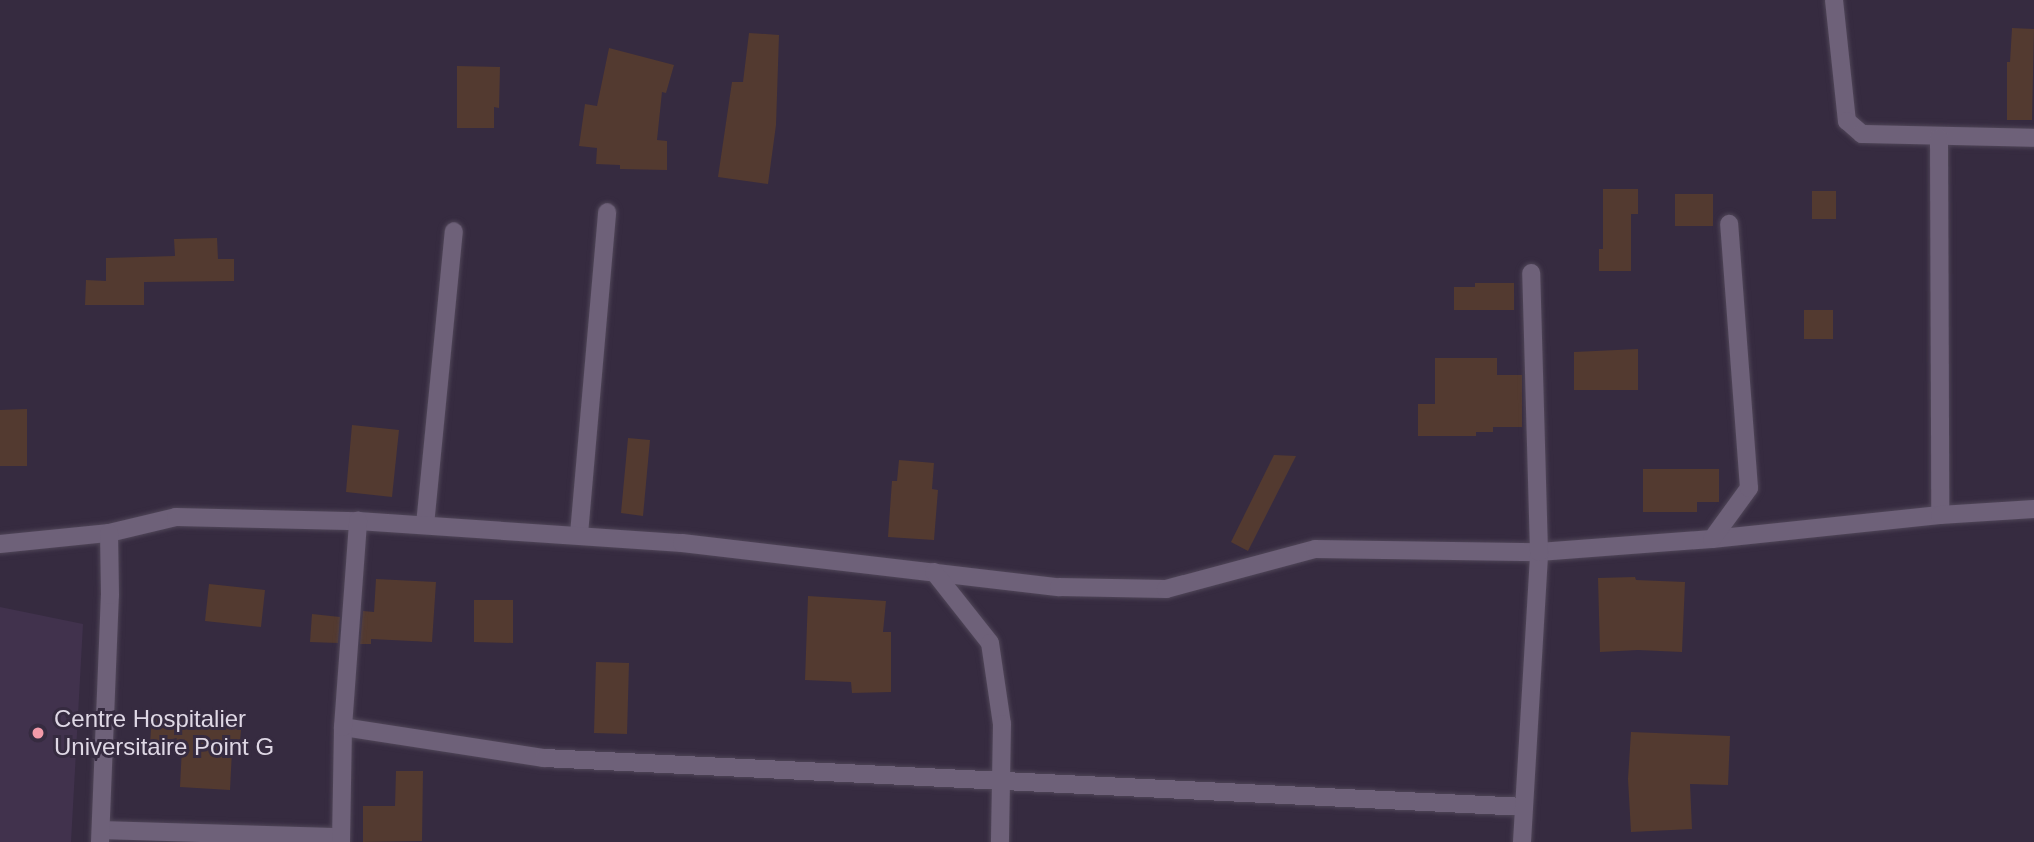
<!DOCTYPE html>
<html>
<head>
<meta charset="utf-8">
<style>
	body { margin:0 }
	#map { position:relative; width:2034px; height:842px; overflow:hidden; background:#362b40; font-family:Helvetica,sans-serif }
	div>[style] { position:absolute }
	.built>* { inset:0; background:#41324d }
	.building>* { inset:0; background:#533a30 }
	.roads { filter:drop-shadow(0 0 2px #504658) drop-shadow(0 0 2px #504658) }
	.minor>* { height:18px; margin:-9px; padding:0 9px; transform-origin:9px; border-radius:9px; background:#6e6179 }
	.dots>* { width:19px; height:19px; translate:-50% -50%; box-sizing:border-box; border:4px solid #362b40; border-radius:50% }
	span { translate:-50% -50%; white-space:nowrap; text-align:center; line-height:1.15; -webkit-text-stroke:6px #362b40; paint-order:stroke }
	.poi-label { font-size:24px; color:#dfd8e5 }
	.left { translate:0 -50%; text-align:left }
</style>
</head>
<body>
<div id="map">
	<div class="built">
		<div style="clip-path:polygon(0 607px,83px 624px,71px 842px,0 842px)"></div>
	</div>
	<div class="building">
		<div style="clip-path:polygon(2012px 28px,2034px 29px,2032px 120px,2007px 120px,2007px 62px,2010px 62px)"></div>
		<div style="clip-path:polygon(749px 33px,779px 35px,776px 125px,768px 184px,718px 177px,732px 82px,743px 82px)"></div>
		<div style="clip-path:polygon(609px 48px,674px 65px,666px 93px,662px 92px,657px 140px,667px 141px,667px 170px,620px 169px,620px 165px,596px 164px,597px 148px,579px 146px,585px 104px,597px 106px)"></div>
		<div style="clip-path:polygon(457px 66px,500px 67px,499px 108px,494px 107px,494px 128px,457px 128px)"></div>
		<div style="clip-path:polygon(1603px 189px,1638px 189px,1638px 214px,1631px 214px,1631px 271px,1599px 271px,1599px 249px,1603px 249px)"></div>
		<div style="clip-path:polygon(1812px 191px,1836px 191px,1836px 219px,1812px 219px)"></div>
		<div style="clip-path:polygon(1675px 194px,1713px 194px,1713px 226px,1675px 226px)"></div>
		<div style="clip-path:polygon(217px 238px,218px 259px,234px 259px,234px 281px,144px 282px,144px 305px,85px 305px,86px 280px,106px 281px,106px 258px,175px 256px,174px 239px)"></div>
		<div style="clip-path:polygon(1475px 283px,1514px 283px,1514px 310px,1454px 310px,1454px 287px,1475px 287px)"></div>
		<div style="clip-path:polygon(1804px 310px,1833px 310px,1833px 339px,1804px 339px)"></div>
		<div style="clip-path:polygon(1638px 349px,1638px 390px,1574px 390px,1574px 352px)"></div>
		<div style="clip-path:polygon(1435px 358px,1497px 358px,1497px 375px,1522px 375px,1522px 427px,1493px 427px,1493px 432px,1476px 432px,1476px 436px,1418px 436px,1418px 404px,1435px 404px)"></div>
		<div style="clip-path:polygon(27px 409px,27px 466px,0 466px,0 410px)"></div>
		<div style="clip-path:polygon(352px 425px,399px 430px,392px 497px,346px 492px)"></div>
		<div style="clip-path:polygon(628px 438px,650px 440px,643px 516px,621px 513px)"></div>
		<div style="clip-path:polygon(1274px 455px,1296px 456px,1248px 551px,1231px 542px)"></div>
		<div style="clip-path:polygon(899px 460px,934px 463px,932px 489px,938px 490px,934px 540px,888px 537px,892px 481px,897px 481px)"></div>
		<div style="clip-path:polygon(1643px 469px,1719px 469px,1719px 502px,1697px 502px,1697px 512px,1643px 512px)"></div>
		<div style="clip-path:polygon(1635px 577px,1636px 580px,1685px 582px,1682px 652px,1638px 650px,1600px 652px,1598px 578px)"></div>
		<div style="clip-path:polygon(376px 579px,436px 582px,432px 642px,371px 639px,371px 644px,360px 644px,363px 611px,374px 612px)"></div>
		<div style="clip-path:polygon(209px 584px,265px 590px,261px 627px,205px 621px)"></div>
		<div style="clip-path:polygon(808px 596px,886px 601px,883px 632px,891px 632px,891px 692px,852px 693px,851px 682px,805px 680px)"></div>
		<div style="clip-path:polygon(474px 600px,513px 600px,513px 643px,474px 642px)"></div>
		<div style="clip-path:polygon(312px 614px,340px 617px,338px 643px,310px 642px)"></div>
		<div style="clip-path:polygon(596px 662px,629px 663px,627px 734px,594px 733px)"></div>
		<div style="clip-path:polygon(152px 713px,242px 720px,239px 752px,232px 751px,230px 790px,180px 787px,182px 747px,150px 745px)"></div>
		<div style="clip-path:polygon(1631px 732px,1730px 736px,1728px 785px,1690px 784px,1692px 829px,1631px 832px,1628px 779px)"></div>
		<div style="clip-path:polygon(396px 771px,423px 771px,422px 841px,363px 842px,363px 806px,395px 806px)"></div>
	</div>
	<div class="roads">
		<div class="minor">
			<div style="left:1834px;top:0;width:122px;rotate:83.9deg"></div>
			<div style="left:1847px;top:121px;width:20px;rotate:41deg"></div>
			<div style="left:1862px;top:134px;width:172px;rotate:1.3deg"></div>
			<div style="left:1939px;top:138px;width:377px;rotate:89.8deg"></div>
			<div style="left:425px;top:525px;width:295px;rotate:-84.4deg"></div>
			<div style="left:579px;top:534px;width:323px;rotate:-85deg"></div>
			<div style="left:1712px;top:539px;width:229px;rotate:-6deg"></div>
			<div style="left:1940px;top:515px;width:94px;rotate:-3.7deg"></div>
			<div style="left:0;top:544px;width:110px;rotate:-5.8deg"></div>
			<div style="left:109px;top:533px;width:69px;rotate:-13.4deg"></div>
			<div style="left:176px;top:517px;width:182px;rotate:1.3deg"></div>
			<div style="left:358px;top:521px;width:325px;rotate:3.9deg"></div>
			<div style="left:682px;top:543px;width:380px;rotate:6.7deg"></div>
			<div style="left:1059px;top:587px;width:107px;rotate:1.1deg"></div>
			<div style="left:1166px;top:589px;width:154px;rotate:-15deg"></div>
			<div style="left:1315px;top:549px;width:224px;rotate:0.8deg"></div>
			<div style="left:1539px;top:552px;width:173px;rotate:-4.3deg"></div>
			<div style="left:1712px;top:539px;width:63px;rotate:-54deg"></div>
			<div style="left:1749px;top:488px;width:265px;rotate:-94.3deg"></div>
			<div style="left:934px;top:572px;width:90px;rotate:51.7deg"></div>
			<div style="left:990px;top:643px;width:82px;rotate:81.6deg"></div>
			<div style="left:1002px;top:724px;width:118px;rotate:91deg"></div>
			<div style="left:343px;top:727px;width:203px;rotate:8.8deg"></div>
			<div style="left:544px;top:758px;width:981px;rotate:2.86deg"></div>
			<div style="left:101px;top:830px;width:240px;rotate:1.7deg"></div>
			<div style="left:100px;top:842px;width:247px;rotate:-87.7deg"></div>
			<div style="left:110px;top:595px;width:62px;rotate:-90.9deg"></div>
			<div style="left:341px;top:842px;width:115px;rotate:-89deg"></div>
			<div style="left:343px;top:727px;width:207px;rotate:-85.8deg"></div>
			<div style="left:1522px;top:842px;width:290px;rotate:-86.6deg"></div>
			<div style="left:1539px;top:552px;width:279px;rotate:-91.6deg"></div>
		</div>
	</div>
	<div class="dots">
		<div style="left:38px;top:733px;background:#f39aa9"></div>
	</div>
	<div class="poi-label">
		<span class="left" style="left:54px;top:733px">Centre Hospitalier<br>Universitaire Point G</span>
	</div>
</div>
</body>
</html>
